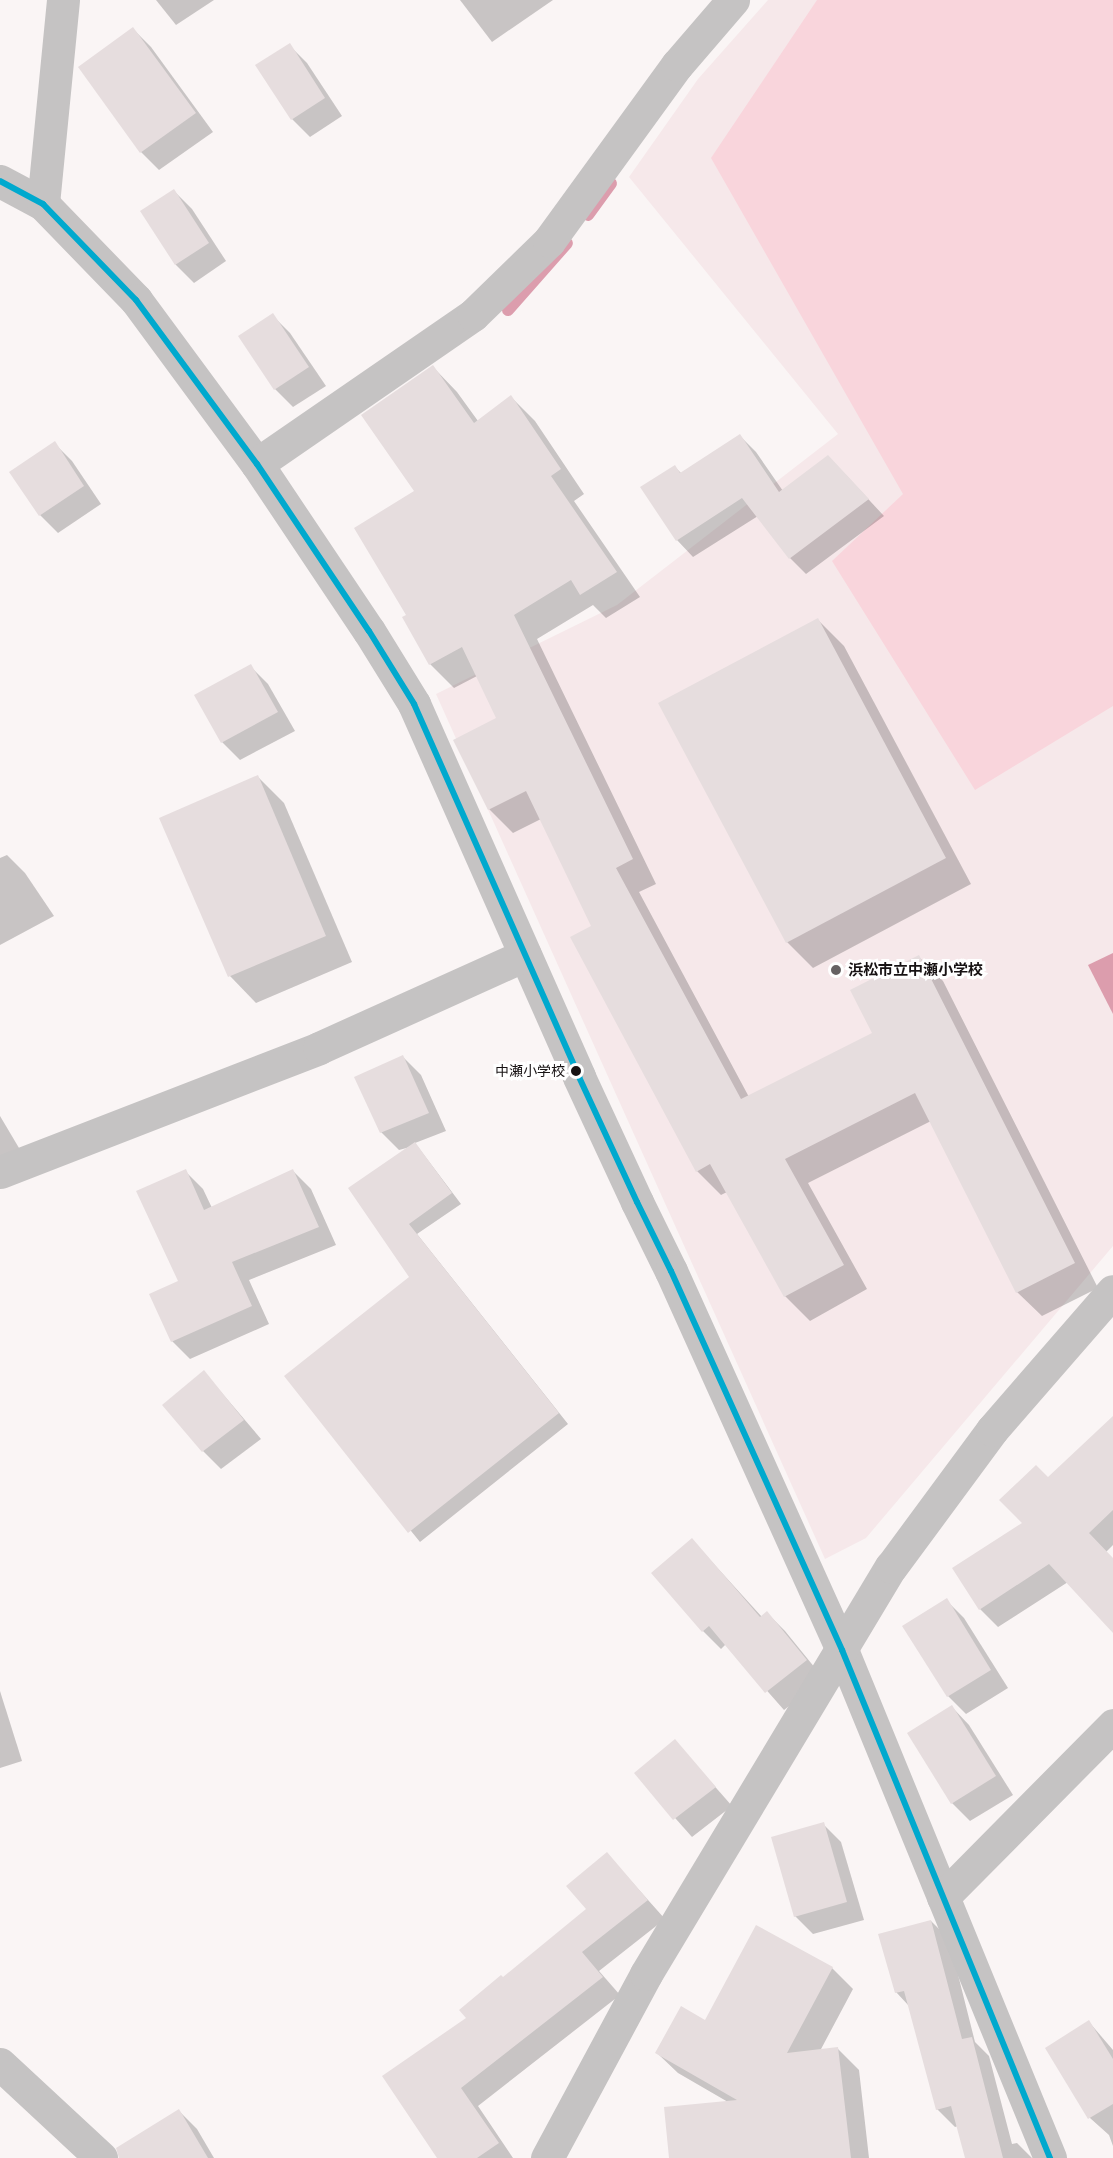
<!DOCTYPE html>
<html>
<head>
<meta charset="utf-8">
<style>
	body { margin:0 }
	#map { position:relative; width:1113px; height:2158px; overflow:hidden; background:#faf5f5; font-family:Inter,"Noto Sans JP",sans-serif }
	div>[style] { position:absolute }
	.built>* { inset:0; background:#f6e8ea }
	.green>* { inset:0; background:#f9d5dc }
	.water>* { inset:0; background:#dc9dad }
	.shadow>* { inset:0; background:#0003 }
	.stream>* { height:12px; margin:-6px; padding:0 6px; transform-origin:6px; border-radius:6px; background:#dc9dad }
	.building>* { inset:0; background:#e6ddde }
	.minor>* { height:33px; margin:-16.5px; padding:0 16.5px; transform-origin:16.5px; border-radius:16.5px; background:#c5c3c3 }
	.bus-1>* { height:6px; margin:-3px; padding:0 3px; transform-origin:3px; border-radius:3px; background:#00a9ce }
	.dots>* { width:16px; height:16px; translate:-50% -50%; box-sizing:border-box; border:3px solid #fff; border-radius:50% }
	span { translate:-50% -50%; white-space:nowrap; text-align:center; line-height:1.15; -webkit-text-stroke:6px #fff; paint-order:stroke }
	.bus-label { font-size:14px; color:#171213 }
	.right { translate:-100% -50%; text-align:right }
	.poi-label { font-size:15px; color:#171213; font-weight:700 }
	.left { translate:0 -50%; text-align:left }
</style>
</head>
<body>
<div id="map">
	<div class="built">
		<div style="clip-path:polygon(768px 0,1113px 0,1113px 1246px,866px 1538px,825px 1559px,436px 694px,617px 605px,838px 434px,629px 177px,698px 79px)"></div>
	</div>
	<div class="green">
		<div style="clip-path:polygon(817px 0,1113px 0,1113px 706px,975px 790px,832px 561px,903px 494px,711px 158px)"></div>
	</div>
	<div class="water">
		<div style="clip-path:polygon(1113px 953px,1113px 1014px,1088px 965px)"></div>
	</div>
	<div class="shadow">
		<div style="clip-path:polygon(156px 0,214px 0,176px 25px)"></div>
		<div style="clip-path:polygon(460px 0,553px 0,492px 42px)"></div>
		<div style="clip-path:polygon(133px 29px,151px 47px,213px 132px,159px 170px,141px 152px,80px 67px)"></div>
		<div style="clip-path:polygon(289px 45px,307px 63px,342px 116px,310px 137px,292px 119px)"></div>
		<div style="clip-path:polygon(174px 191px,192px 209px,226px 261px,194px 283px,176px 265px,142px 211px)"></div>
		<div style="clip-path:polygon(272px 315px,290px 333px,326px 386px,293px 407px,275px 389px)"></div>
		<div style="clip-path:polygon(433px 367px,457px 392px,478px 421px,511px 397px,535px 421px,584px 494px,574px 501px,640px 597px,606px 618px,593px 605px,537px 639px,656px 884px,639px 892px,749px 1097px,874px 1033px,919px 957px,943px 981px,1098px 1288px,1042px 1316px,1017px 1292px,931px 1121px,808px 1183px,867px 1289px,810px 1321px,785px 1296px,727px 1192px,721px 1195px,697px 1171px,593px 926px,541px 819px,513px 833px,489px 809px,498px 719px,477px 676px,454px 688px,430px 664px,408px 615px,417px 491px)"></div>
		<div style="clip-path:polygon(740px 436px,756px 452px,783px 491px,844px 473px,884px 516px,806px 574px,790px 558px,758px 516px,693px 557px,677px 540px,675px 467px,682px 474px)"></div>
		<div style="clip-path:polygon(54px 443px,72px 461px,101px 504px,58px 533px,40px 515px)"></div>
		<div style="clip-path:polygon(818px 620px,844px 646px,971px 884px,813px 968px,787px 942px)"></div>
		<div style="clip-path:polygon(250px 666px,268px 684px,295px 731px,240px 760px,222px 742px,196px 696px)"></div>
		<div style="clip-path:polygon(258px 777px,284px 803px,352px 962px,256px 1003px,230px 976px,161px 818px)"></div>
		<div style="clip-path:polygon(7px 855px,25px 873px,54px 916px,0 945px,0 858px)"></div>
		<div style="clip-path:polygon(403px 1057px,421px 1075px,446px 1131px,415px 1143px,461px 1204px,417px 1234px,568px 1424px,420px 1542px,286px 1377px,411px 1277px,350px 1189px,410px 1147px,399px 1150px,381px 1132px)"></div>
		<div style="clip-path:polygon(0 1116px,22px 1153px,0 1167px)"></div>
		<div style="clip-path:polygon(185px 1171px,203px 1189px,212px 1208px,293px 1171px,311px 1189px,336px 1245px,249px 1280px,269px 1324px,190px 1359px,172px 1341px,180px 1282px)"></div>
		<div style="clip-path:polygon(204px 1372px,261px 1439px,221px 1469px,203px 1451px)"></div>
		<div style="clip-path:polygon(1113px 1418px,1113px 1545px,1106px 1552px,1113px 1560px,1113px 1630px,1068px 1582px,998px 1627px,980px 1609px,1048px 1479px)"></div>
		<div style="clip-path:polygon(692px 1540px,762px 1617px,767px 1613px,785px 1631px,824px 1679px,784px 1710px,726px 1644px,721px 1649px,703px 1631px)"></div>
		<div style="clip-path:polygon(946px 1600px,964px 1618px,1008px 1688px,966px 1714px,948px 1696px)"></div>
		<div style="clip-path:polygon(0 1691px,22px 1761px,0 1768px)"></div>
		<div style="clip-path:polygon(951px 1706px,969px 1725px,1013px 1795px,970px 1821px,952px 1803px)"></div>
		<div style="clip-path:polygon(675px 1741px,732px 1806px,692px 1837px,636px 1774px)"></div>
		<div style="clip-path:polygon(823px 1824px,841px 1842px,864px 1920px,813px 1934px,795px 1916px)"></div>
		<div style="clip-path:polygon(607px 1854px,665px 1919px,599px 1971px,620px 1995px,478px 2106px,513px 2158px,439px 2158px,469px 2019px,503px 1979px,588px 1909px)"></div>
		<div style="clip-path:polygon(931px 1921px,949px 1939px,975px 2042px,989px 2056px,1012px 2144px,1017px 2143px,1032px 2158px,967px 2158px,958px 2126px,955px 2127px,937px 2109px,909px 2006px,896px 1992px)"></div>
		<div style="clip-path:polygon(832px 1968px,853px 1989px,820px 2051px,838px 2049px,859px 2070px,869px 2158px,670px 2158px,728px 2102px,678px 2073px,657px 2053px,706px 2022px)"></div>
		<div style="clip-path:polygon(1089px 2022px,1113px 2050px,1113px 2146px,1109px 2135px,1090px 2118px,1047px 2048px)"></div>
		<div style="clip-path:polygon(179px 2111px,197px 2129px,214px 2158px,147px 2158px)"></div>
	</div>
	<div class="stream">
		<div style="left:588px;top:215px;width:39px;rotate:-54deg"></div>
		<div style="left:508px;top:310px;width:89px;rotate:-48.6deg"></div>
	</div>
	<div class="building">
		<div style="clip-path:polygon(133px 27px,196px 113px,140px 153px,78px 67px)"></div>
		<div style="clip-path:polygon(290px 43px,325px 98px,291px 120px,255px 65px)"></div>
		<div style="clip-path:polygon(174px 189px,209px 243px,175px 265px,140px 211px)"></div>
		<div style="clip-path:polygon(273px 313px,309px 367px,274px 390px,238px 336px)"></div>
		<div style="clip-path:polygon(433px 365px,474px 423px,511px 395px,561px 469px,551px 476px,617px 572px,580px 595px,571px 580px,514px 615px,633px 859px,616px 868px,741px 1099px,872px 1033px,850px 990px,919px 955px,1075px 1263px,1016px 1293px,915px 1093px,785px 1159px,844px 1265px,784px 1297px,710px 1164px,696px 1172px,570px 937px,591px 926px,526px 791px,488px 810px,453px 740px,496px 718px,462px 647px,429px 665px,402px 617px,406px 615px,354px 528px,414px 491px,361px 415px)"></div>
		<div style="clip-path:polygon(740px 434px,779px 492px,828px 455px,869px 499px,789px 559px,742px 498px,676px 541px,640px 487px,675px 465px,680px 473px)"></div>
		<div style="clip-path:polygon(55px 441px,84px 486px,39px 516px,9px 472px)"></div>
		<div style="clip-path:polygon(818px 618px,946px 858px,786px 943px,658px 703px)"></div>
		<div style="clip-path:polygon(251px 664px,278px 712px,221px 743px,194px 695px)"></div>
		<div style="clip-path:polygon(258px 775px,326px 936px,228px 977px,159px 818px)"></div>
		<div style="clip-path:polygon(403px 1055px,429px 1113px,380px 1133px,354px 1077px)"></div>
		<div style="clip-path:polygon(415px 1142px,452px 1193px,409px 1224px,559px 1413px,408px 1533px,284px 1376px,409px 1277px,348px 1188px)"></div>
		<div style="clip-path:polygon(186px 1169px,204px 1210px,293px 1169px,319px 1227px,232px 1262px,252px 1306px,171px 1342px,149px 1294px,178px 1281px,136px 1191px)"></div>
		<div style="clip-path:polygon(204px 1370px,244px 1420px,202px 1452px,162px 1405px)"></div>
		<div style="clip-path:polygon(1113px 1416px,1113px 1510px,1089px 1533px,1113px 1558px,1113px 1633px,1049px 1564px,979px 1610px,952px 1568px,1022px 1523px,999px 1500px,1036px 1465px,1048px 1477px)"></div>
		<div style="clip-path:polygon(692px 1538px,760px 1617px,767px 1611px,807px 1660px,765px 1693px,709px 1626px,702px 1632px,651px 1573px)"></div>
		<div style="clip-path:polygon(947px 1598px,991px 1670px,947px 1697px,902px 1626px)"></div>
		<div style="clip-path:polygon(952px 1705px,996px 1776px,951px 1804px,907px 1733px)"></div>
		<div style="clip-path:polygon(675px 1739px,716px 1787px,673px 1820px,634px 1773px)"></div>
		<div style="clip-path:polygon(824px 1822px,847px 1902px,794px 1917px,771px 1837px)"></div>
		<div style="clip-path:polygon(607px 1852px,648px 1900px,582px 1952px,603px 1977px,461px 2088px,499px 2143px,477px 2158px,437px 2158px,382px 2076px,466px 2018px,459px 2010px,501px 1975px,503px 1977px,586px 1909px,566px 1886px)"></div>
		<div style="clip-path:polygon(931px 1920px,962px 2039px,972px 2037px,1003px 2158px,965px 2158px,951px 2106px,936px 2110px,904px 1991px,895px 1993px,878px 1934px)"></div>
		<div style="clip-path:polygon(756px 1925px,833px 1967px,787px 2053px,838px 2047px,851px 2158px,669px 2158px,664px 2107px,737px 2100px,655px 2053px,681px 2006px,705px 2020px)"></div>
		<div style="clip-path:polygon(1089px 2020px,1113px 2059px,1113px 2104px,1088px 2119px,1045px 2048px)"></div>
		<div style="clip-path:polygon(179px 2109px,208px 2158px,119px 2158px,116px 2148px)"></div>
	</div>
	<div class="minor">
		<div style="left:0;top:181px;width:49px;rotate:28.1deg"></div>
		<div style="left:43px;top:204px;width:134px;rotate:45.9deg"></div>
		<div style="left:136px;top:300px;width:204px;rotate:53.6deg"></div>
		<div style="left:257px;top:464px;width:201px;rotate:56.2deg"></div>
		<div style="left:369px;top:631px;width:86px;rotate:58.3deg"></div>
		<div style="left:414px;top:704px;width:408px;rotate:66.1deg"></div>
		<div style="left:579px;top:1077px;width:138px;rotate:65.1deg"></div>
		<div style="left:637px;top:1202px;width:77px;rotate:63.8deg"></div>
		<div style="left:671px;top:1271px;width:416px;rotate:65.7deg"></div>
		<div style="left:842px;top:1650px;width:549px;rotate:67.73deg"></div>
		<div style="left:43px;top:204px;width:205px;rotate:-84.4deg"></div>
		<div style="left:257px;top:464px;width:262px;rotate:-34.6deg"></div>
		<div style="left:473px;top:315px;width:106px;rotate:-44.2deg"></div>
		<div style="left:549px;top:241px;width:218px;rotate:-54deg"></div>
		<div style="left:677px;top:65px;width:86px;rotate:-49.3deg"></div>
		<div style="left:0;top:1172px;width:342px;rotate:-21.2deg"></div>
		<div style="left:319px;top:1048px;width:226px;rotate:-24.3deg"></div>
		<div style="left:943px;top:1897px;width:242px;rotate:-45.3deg"></div>
		<div style="left:0;top:2064px;width:138px;rotate:42.9deg"></div>
		<div style="left:547px;top:2158px;width:209px;rotate:-61.7deg"></div>
		<div style="left:646px;top:1974px;width:475px;rotate:-59deg"></div>
		<div style="left:891px;top:1567px;width:170px;rotate:-53.6deg"></div>
		<div style="left:992px;top:1430px;width:184px;rotate:-49deg"></div>
	</div>
	<div class="bus-1">
		<div style="left:0;top:181px;width:49px;rotate:28.1deg"></div>
		<div style="left:43px;top:204px;width:134px;rotate:45.9deg"></div>
		<div style="left:136px;top:300px;width:204px;rotate:53.6deg"></div>
		<div style="left:257px;top:464px;width:201px;rotate:56.2deg"></div>
		<div style="left:369px;top:631px;width:86px;rotate:58.3deg"></div>
		<div style="left:414px;top:704px;width:408px;rotate:66.1deg"></div>
		<div style="left:579px;top:1077px;width:138px;rotate:65.1deg"></div>
		<div style="left:637px;top:1202px;width:77px;rotate:63.8deg"></div>
		<div style="left:671px;top:1271px;width:416px;rotate:65.7deg"></div>
		<div style="left:842px;top:1650px;width:549px;rotate:67.73deg"></div>
	</div>
	<div class="dots">
		<div style="left:836px;top:970px;background:#666162"></div>
		<div style="left:576px;top:1071px;background:#171213"></div>
	</div>
	<div class="bus-label">
		<span class="right" style="left:565px;top:1071px">中瀬小学校</span>
	</div>
	<div class="poi-label">
		<span class="left" style="left:848px;top:970px">浜松市立中瀬小学校</span>
	</div>
</div>
</body>
</html>
